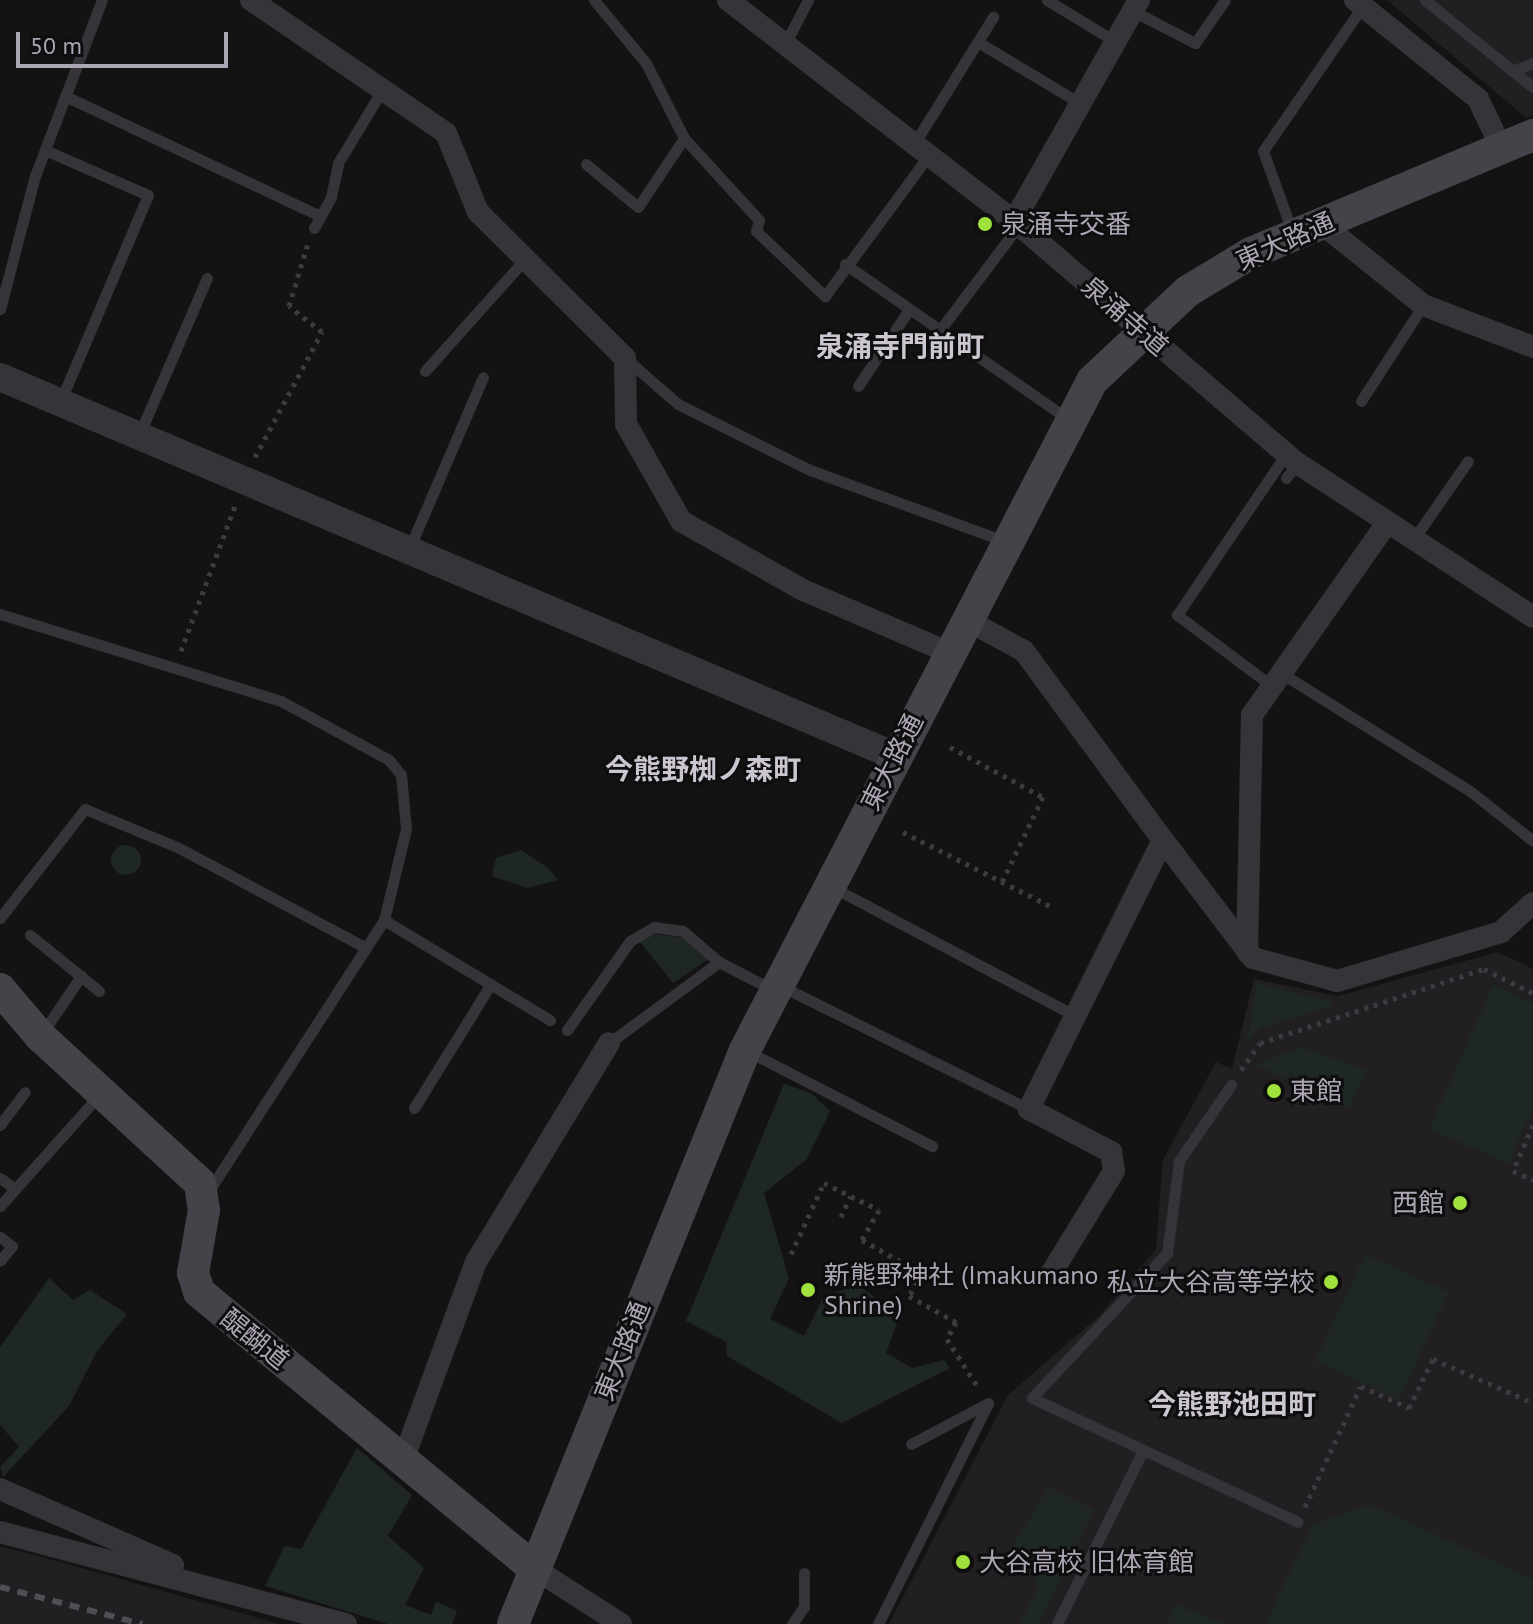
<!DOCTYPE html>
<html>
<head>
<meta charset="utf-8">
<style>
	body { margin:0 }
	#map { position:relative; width:1533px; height:1624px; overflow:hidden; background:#141314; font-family:"PT Sans","Noto Sans JP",sans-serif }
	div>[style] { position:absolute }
	.built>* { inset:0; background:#211f21 }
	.green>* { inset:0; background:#1f2725 }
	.round { border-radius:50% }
	.path>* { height:5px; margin-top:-2.5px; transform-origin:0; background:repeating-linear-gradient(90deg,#3d3a40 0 4px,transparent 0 10px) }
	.service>* { height:11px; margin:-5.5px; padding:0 5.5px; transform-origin:5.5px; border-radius:5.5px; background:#373439 }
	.minor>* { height:22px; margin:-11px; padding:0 11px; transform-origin:11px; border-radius:11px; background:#373439 }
	.tertiary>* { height:28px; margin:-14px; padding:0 14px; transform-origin:14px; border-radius:14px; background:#373439 }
	.secondary>* { height:32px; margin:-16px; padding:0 16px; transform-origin:16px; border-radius:16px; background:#464249 }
	.rail>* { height:6px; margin-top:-3px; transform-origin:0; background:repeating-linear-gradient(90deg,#514d54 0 10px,transparent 0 18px) }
	.dots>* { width:22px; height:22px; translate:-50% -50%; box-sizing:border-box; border:4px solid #0f0e0f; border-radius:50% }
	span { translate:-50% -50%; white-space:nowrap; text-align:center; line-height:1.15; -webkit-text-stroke:6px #0f0e0f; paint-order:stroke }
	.poi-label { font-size:26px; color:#aca6b4 }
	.left { translate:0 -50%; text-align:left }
	.right { translate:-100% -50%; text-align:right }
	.street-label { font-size:26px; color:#aca6b4 }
	.neighbourhood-label { font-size:28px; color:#cbc6d0; font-weight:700 }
	.scale { position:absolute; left:16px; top:32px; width:212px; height:36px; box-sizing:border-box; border:4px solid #aca6b4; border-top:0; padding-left:10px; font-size:24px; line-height:28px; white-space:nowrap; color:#aca6b4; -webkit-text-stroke:6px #0f0e0f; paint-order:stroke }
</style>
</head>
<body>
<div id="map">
	<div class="built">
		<div style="clip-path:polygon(1387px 0,1533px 0,1533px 115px,1526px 118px)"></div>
		<div style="clip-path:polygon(1498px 952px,1533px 969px,1533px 1624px,889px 1624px,1008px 1395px,1100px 1315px,1156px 1249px,1163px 1160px,1216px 1062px,1232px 1069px,1254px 979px,1338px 996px)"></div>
		<div style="clip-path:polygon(0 1546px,67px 1564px,280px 1624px,0 1624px)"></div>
	</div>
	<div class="green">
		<div class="round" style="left:111px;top:845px;width:30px;height:30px"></div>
		<div style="clip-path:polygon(521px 850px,548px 868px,558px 880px,527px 888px,492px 876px,496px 858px)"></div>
		<div style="clip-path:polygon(655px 934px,686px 938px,709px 959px,673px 983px,640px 942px)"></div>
		<div style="clip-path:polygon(1257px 983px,1331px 1002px,1331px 1007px,1260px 1028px,1247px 1042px)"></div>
		<div style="clip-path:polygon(1493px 985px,1533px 1003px,1533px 1109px,1508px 1164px,1429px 1129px)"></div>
		<div style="clip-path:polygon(1302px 1047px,1367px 1070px,1348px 1108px,1255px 1065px)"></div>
		<div style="clip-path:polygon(784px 1084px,811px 1093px,830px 1111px,807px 1159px,764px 1193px,789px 1278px,770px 1319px,804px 1336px,824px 1296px,844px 1290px,850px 1277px,899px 1318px,886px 1353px,912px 1368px,944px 1360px,950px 1368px,842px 1423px,727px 1356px,726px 1342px,686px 1321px)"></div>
		<div style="clip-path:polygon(1365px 1254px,1449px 1292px,1399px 1400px,1315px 1361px)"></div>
		<div style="clip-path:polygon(49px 1278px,73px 1300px,90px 1290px,127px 1314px,97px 1351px,69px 1406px,3px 1477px,0 1467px,19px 1447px,0 1425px,0 1347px)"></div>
		<div style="clip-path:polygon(357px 1448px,412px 1495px,388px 1536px,424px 1568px,405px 1605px,431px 1615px,436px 1602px,457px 1611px,452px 1624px,388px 1624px,265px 1586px,285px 1546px,301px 1549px)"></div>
		<div style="clip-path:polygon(1049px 1487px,1094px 1510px,1039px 1624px,1020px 1624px,1038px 1588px,1031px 1573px,1003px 1561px)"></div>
		<div style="clip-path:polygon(1369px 1504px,1533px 1579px,1533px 1624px,1265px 1624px,1312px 1525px)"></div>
		<div style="clip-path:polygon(1175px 1604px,1224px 1624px,1167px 1624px)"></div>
	</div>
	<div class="path">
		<div style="left:255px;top:457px;width:142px;rotate:-61.8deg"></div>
		<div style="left:322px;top:332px;width:42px;rotate:-141.8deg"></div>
		<div style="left:289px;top:306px;width:66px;rotate:-73.2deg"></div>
		<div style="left:181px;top:651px;width:155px;rotate:-69.6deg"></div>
		<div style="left:950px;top:747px;width:106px;rotate:28.3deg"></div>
		<div style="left:1043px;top:797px;width:94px;rotate:115.8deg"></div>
		<div style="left:903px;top:832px;width:167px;rotate:26.7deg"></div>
		<div style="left:1241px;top:1070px;width:33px;rotate:-55deg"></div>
		<div style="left:1260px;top:1043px;width:236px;rotate:-18.3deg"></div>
		<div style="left:1484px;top:969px;width:55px;rotate:26.1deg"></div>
		<div style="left:1533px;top:1125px;width:50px;rotate:113.5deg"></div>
		<div style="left:1513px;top:1171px;width:22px;rotate:24deg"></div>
		<div style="left:841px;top:1217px;width:23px;rotate:-65deg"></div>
		<div style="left:791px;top:1254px;width:78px;rotate:-65.1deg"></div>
		<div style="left:824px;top:1183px;width:61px;rotate:26.1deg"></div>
		<div style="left:879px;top:1210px;width:34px;rotate:120deg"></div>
		<div style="left:862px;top:1240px;width:82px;rotate:29.1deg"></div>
		<div style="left:922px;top:1273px;width:26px;rotate:119deg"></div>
		<div style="left:909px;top:1296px;width:54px;rotate:29deg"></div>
		<div style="left:956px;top:1322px;width:19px;rotate:118deg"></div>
		<div style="left:947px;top:1339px;width:59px;rotate:57.4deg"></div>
		<div style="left:1305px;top:1507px;width:133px;rotate:-65.2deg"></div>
		<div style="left:1361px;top:1386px;width:53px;rotate:24.6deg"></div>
		<div style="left:1409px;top:1408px;width:55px;rotate:-63.9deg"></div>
		<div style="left:1433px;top:1359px;width:109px;rotate:23.7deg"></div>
	</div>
	<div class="service">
		<div style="left:594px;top:0;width:82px;rotate:50.5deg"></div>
		<div style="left:646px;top:63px;width:84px;rotate:63.1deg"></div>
		<div style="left:684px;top:138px;width:111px;rotate:47.6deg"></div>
		<div style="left:759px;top:220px;width:11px;rotate:105deg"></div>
		<div style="left:756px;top:231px;width:95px;rotate:43.3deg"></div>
		<div style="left:825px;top:296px;width:175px;rotate:-53.6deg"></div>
		<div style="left:1047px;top:0;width:81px;rotate:31.3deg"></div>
		<div style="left:1425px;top:0;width:139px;rotate:38.9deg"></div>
		<div style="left:1133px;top:11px;width:70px;rotate:27.3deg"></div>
		<div style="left:1195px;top:43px;width:52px;rotate:-55.1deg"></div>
		<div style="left:978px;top:42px;width:120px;rotate:31deg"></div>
		<div style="left:785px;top:44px;width:50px;rotate:-62.4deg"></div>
		<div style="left:1512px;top:71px;width:22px;rotate:-21deg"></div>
		<div style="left:65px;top:96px;width:282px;rotate:25.2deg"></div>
		<div style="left:914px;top:144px;width:150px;rotate:-58.1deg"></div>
		<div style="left:45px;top:150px;width:112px;rotate:23.6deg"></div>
		<div style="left:148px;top:195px;width:225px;rotate:113deg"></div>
		<div style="left:586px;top:164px;width:67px;rotate:39.6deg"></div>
		<div style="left:638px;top:207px;width:83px;rotate:-56.3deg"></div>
		<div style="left:314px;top:228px;width:35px;rotate:-61deg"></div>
		<div style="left:331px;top:197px;width:35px;rotate:-78deg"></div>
		<div style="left:338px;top:163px;width:85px;rotate:-58.9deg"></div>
		<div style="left:1292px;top:231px;width:85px;rotate:-109.9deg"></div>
		<div style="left:1263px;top:151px;width:175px;rotate:-55.5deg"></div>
		<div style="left:845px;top:264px;width:272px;rotate:34.8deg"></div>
		<div style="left:0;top:309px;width:138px;rotate:-75.3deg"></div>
		<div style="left:35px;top:176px;width:188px;rotate:-69.2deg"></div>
		<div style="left:940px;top:330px;width:131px;rotate:-53deg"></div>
		<div style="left:625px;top:358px;width:70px;rotate:41deg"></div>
		<div style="left:678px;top:404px;width:148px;rotate:26.6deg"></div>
		<div style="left:810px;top:470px;width:207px;rotate:20.1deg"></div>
		<div style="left:425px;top:371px;width:150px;rotate:-48.2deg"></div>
		<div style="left:858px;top:386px;width:90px;rotate:-56.3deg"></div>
		<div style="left:1361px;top:401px;width:114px;rotate:-57.1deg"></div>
		<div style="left:139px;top:435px;width:171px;rotate:-66.6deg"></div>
		<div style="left:1286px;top:478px;width:19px;rotate:-54deg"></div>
		<div style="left:1413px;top:540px;width:96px;rotate:-55.2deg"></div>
		<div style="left:409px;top:549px;width:187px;rotate:-66.7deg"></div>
		<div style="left:0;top:614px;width:294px;rotate:17.2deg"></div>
		<div style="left:281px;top:701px;width:123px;rotate:28.6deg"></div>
		<div style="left:389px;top:760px;width:19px;rotate:51deg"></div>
		<div style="left:401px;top:775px;width:54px;rotate:84.7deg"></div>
		<div style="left:406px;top:829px;width:94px;rotate:103.6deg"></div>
		<div style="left:384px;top:920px;width:323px;rotate:122.9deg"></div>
		<div style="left:1281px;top:673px;width:223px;rotate:32deg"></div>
		<div style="left:1470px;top:791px;width:80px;rotate:38.4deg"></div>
		<div style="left:1272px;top:686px;width:119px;rotate:-143.2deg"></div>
		<div style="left:1177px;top:615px;width:194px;rotate:-55.9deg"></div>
		<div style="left:832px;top:887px;width:276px;rotate:27.9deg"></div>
		<div style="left:0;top:918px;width:138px;rotate:-52.1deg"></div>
		<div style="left:85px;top:809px;width:102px;rotate:22.5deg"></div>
		<div style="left:179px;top:848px;width:212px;rotate:28.1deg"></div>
		<div style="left:384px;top:920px;width:194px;rotate:31.1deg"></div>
		<div style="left:30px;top:935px;width:89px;rotate:39.1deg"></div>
		<div style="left:781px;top:986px;width:277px;rotate:26.4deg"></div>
		<div style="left:567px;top:1030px;width:109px;rotate:-54.7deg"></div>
		<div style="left:630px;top:941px;width:28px;rotate:-30deg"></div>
		<div style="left:654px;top:927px;width:29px;rotate:8deg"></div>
		<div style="left:683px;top:931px;width:48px;rotate:40.7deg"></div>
		<div style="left:719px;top:962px;width:61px;rotate:27.4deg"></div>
		<div style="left:43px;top:1032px;width:68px;rotate:-55.8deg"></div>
		<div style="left:609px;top:1043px;width:137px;rotate:-36.4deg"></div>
		<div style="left:749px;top:1052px;width:206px;rotate:27.2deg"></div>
		<div style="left:1231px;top:1085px;width:92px;rotate:124.4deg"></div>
		<div style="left:1179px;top:1161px;width:93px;rotate:97.4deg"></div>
		<div style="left:1167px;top:1253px;width:198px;rotate:133deg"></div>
		<div style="left:1032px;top:1398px;width:293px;rotate:25deg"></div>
		<div style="left:414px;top:1108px;width:146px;rotate:-58.2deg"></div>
		<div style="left:0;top:1125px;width:41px;rotate:-52.9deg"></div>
		<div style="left:0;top:1178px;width:17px;rotate:36deg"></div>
		<div style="left:0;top:1206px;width:150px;rotate:-48.2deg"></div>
		<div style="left:0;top:1237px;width:15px;rotate:37deg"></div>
		<div style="left:12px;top:1246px;width:19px;rotate:129deg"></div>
		<div style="left:792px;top:1624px;width:21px;rotate:-55deg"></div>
		<div style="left:804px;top:1607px;width:34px;rotate:-90deg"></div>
		<div style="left:878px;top:1624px;width:247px;rotate:-63.5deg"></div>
		<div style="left:988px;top:1403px;width:87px;rotate:152deg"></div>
		<div style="left:1057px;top:1624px;width:194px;rotate:-63.7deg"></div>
	</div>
	<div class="minor">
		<div style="left:251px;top:0;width:236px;rotate:34.3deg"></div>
		<div style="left:446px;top:133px;width:85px;rotate:67.9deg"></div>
		<div style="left:478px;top:212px;width:207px;rotate:44.8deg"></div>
		<div style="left:625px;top:358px;width:66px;rotate:89.1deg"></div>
		<div style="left:626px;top:424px;width:112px;rotate:60.4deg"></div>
		<div style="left:681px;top:521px;width:140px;rotate:29.5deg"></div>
		<div style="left:803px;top:590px;width:158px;rotate:23.2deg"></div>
		<div style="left:728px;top:0;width:368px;rotate:37.7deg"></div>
		<div style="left:1019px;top:225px;width:366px;rotate:40.6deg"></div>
		<div style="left:1297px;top:463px;width:282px;rotate:33.1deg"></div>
		<div style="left:1355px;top:0;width:158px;rotate:38.8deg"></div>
		<div style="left:1478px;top:99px;width:55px;rotate:64.4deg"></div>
		<div style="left:1014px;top:221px;width:254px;rotate:-60.5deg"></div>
		<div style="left:1322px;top:224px;width:129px;rotate:38.7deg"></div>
		<div style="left:1423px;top:305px;width:118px;rotate:20.9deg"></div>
		<div style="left:965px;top:619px;width:67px;rotate:28.5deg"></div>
		<div style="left:1024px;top:651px;width:235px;rotate:53.7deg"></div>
		<div style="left:1163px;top:840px;width:301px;rotate:116.5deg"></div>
		<div style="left:1029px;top:1109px;width:93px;rotate:27.7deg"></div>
		<div style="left:1111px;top:1152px;width:19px;rotate:81deg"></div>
		<div style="left:1114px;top:1171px;width:119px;rotate:121.5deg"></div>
		<div style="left:1163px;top:840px;width:148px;rotate:52.7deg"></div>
		<div style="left:1253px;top:958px;width:87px;rotate:15.3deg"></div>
		<div style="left:1337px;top:981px;width:171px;rotate:-16.6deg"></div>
		<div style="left:1501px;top:932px;width:43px;rotate:-42.2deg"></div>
		<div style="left:1247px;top:952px;width:237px;rotate:-88.8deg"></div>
		<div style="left:1252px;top:715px;width:235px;rotate:-54.9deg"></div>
		<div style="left:403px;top:1460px;width:211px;rotate:-69.8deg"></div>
		<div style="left:476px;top:1262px;width:256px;rotate:-58.7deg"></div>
		<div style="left:0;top:1489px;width:189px;rotate:23.7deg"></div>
		<div style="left:0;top:1532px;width:358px;rotate:14.9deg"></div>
		<div style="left:535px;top:1569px;width:102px;rotate:32.6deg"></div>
	</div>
	<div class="tertiary">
		<div style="left:0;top:377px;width:972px;rotate:22.95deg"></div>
	</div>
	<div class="secondary">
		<div style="left:0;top:989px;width:62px;rotate:49.6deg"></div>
		<div style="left:40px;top:1036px;width:217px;rotate:42.6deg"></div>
		<div style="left:200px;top:1183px;width:27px;rotate:82deg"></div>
		<div style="left:204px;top:1210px;width:64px;rotate:99.9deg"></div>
		<div style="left:193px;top:1273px;width:20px;rotate:72deg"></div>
		<div style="left:199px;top:1292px;width:435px;rotate:39.5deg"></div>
		<div style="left:513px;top:1624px;width:619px;rotate:-67.99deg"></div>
		<div style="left:745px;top:1050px;width:754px;rotate:-62.58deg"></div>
		<div style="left:1092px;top:381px;width:132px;rotate:-43.2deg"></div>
		<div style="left:1188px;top:291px;width:74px;rotate:-31.1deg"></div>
		<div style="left:1251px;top:253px;width:306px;rotate:-22.7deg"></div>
	</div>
	<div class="rail">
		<div style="left:0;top:1587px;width:147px;rotate:14.6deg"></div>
	</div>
	<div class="dots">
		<div style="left:985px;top:224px;background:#9fe23d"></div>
		<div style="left:1274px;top:1091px;background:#9fe23d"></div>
		<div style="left:1460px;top:1203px;background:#9fe23d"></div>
		<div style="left:1331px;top:1282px;background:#9fe23d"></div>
		<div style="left:808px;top:1290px;background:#9fe23d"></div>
		<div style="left:963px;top:1562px;background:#9fe23d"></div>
	</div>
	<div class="poi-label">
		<span class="left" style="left:1001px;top:224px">泉涌寺交番</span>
		<span class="left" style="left:1290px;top:1091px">東館</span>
		<span class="right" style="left:1444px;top:1203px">西館</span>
		<span class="left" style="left:824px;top:1290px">新熊野神社 (Imakumano<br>Shrine)</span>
		<span class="right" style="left:1315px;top:1282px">私立大谷高等学校</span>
		<span class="left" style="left:979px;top:1562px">大谷高校 旧体育館</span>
	</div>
	<div class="street-label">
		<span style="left:1285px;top:241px;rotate:-24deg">東大路通</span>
		<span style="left:1125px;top:316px;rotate:41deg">泉涌寺道</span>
		<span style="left:892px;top:762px;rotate:-63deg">東大路通</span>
		<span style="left:255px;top:1339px;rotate:39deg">醍醐道</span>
		<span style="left:622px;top:1351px;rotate:-68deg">東大路通</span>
	</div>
	<div class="neighbourhood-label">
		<span style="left:900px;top:346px">泉涌寺門前町</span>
		<span style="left:703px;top:769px">今熊野椥ノ森町</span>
		<span style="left:1232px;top:1404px">今熊野池田町</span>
	</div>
	<div class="scale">50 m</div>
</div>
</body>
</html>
